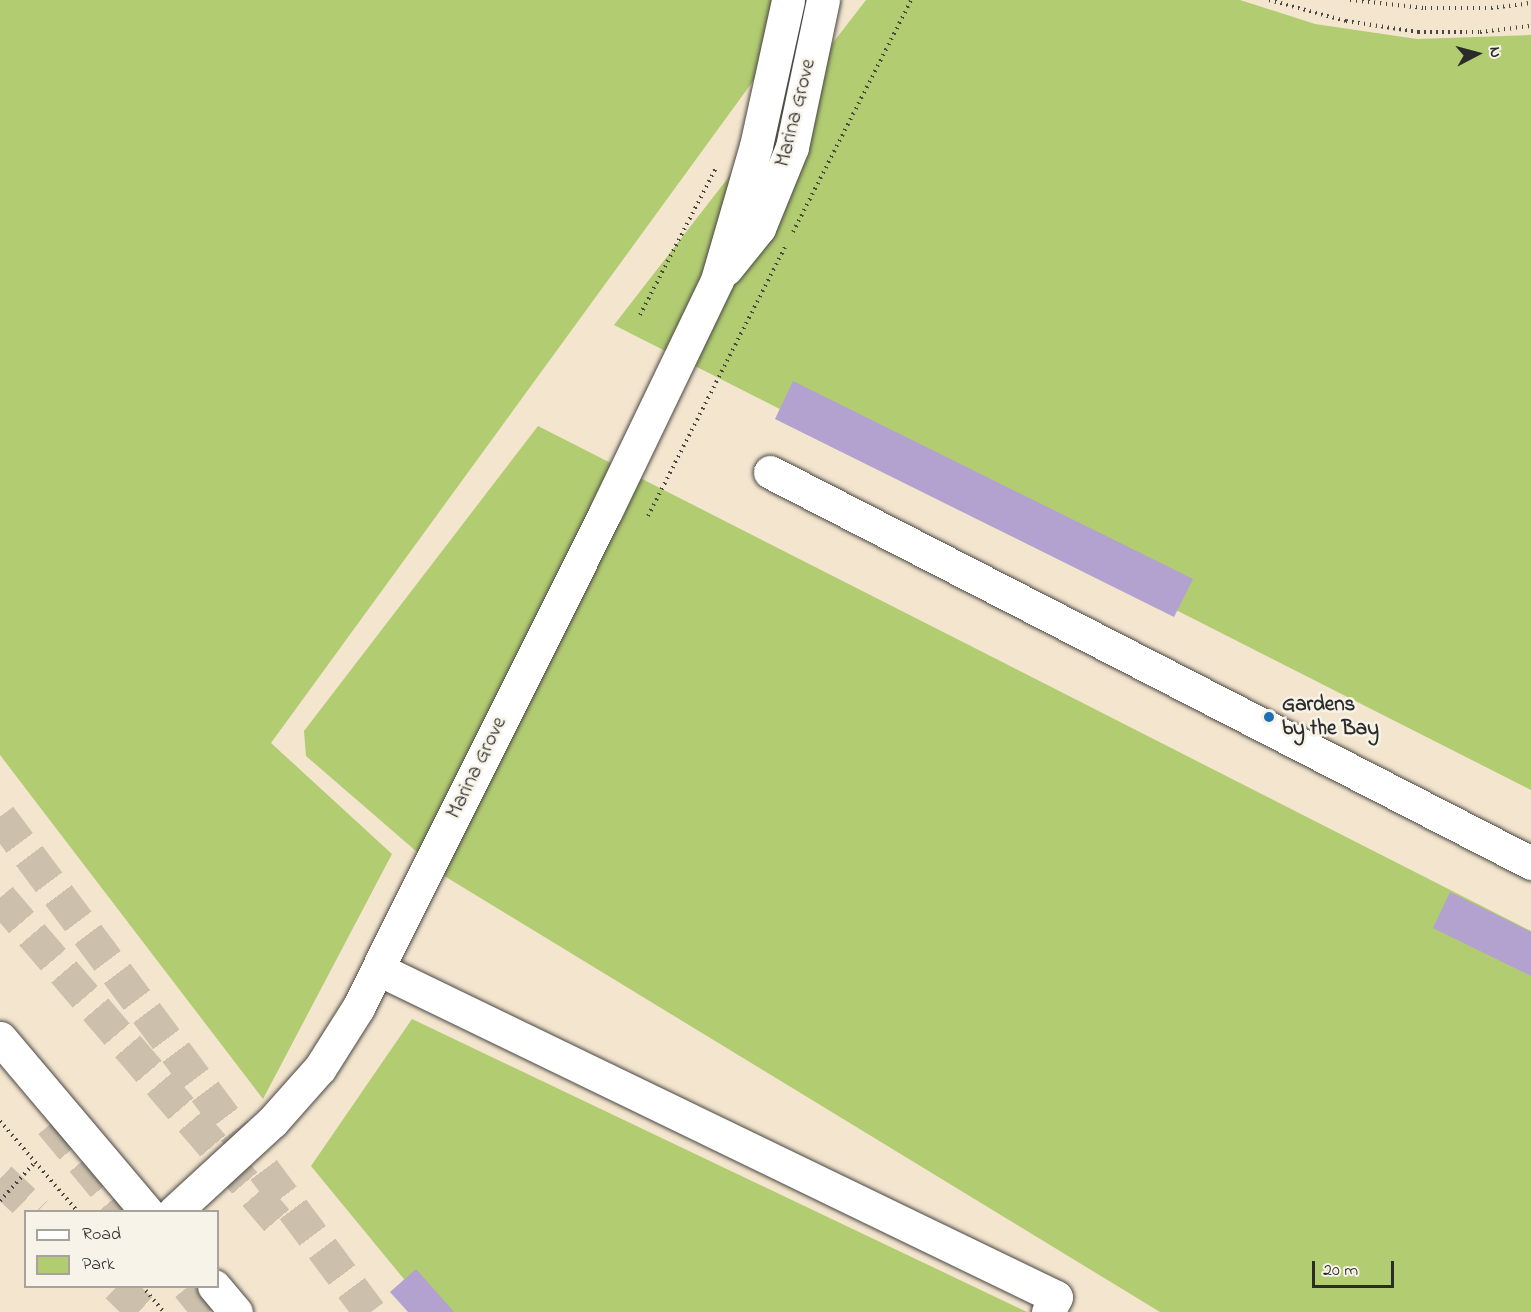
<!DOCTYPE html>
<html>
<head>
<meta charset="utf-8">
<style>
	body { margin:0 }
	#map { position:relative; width:1531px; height:1312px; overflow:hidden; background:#f4e5ce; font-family:"Indie Flower",sans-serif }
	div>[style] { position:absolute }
	.green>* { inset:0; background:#b2cc72 }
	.building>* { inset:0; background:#b3a1d0 }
	.highway-tunnel>* { height:33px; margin-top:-16.5px; transform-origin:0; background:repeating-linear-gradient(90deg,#ccc0ad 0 33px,transparent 0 49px) }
	.path>* { height:4px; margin-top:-2px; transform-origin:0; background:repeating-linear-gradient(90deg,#494743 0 1.5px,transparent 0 6px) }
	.roads { filter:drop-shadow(0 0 2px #494743) drop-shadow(0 0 2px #494743) }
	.minor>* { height:33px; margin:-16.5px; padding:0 16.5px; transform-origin:16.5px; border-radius:16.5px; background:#fff }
	.dots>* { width:16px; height:16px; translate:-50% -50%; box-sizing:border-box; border:3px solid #f7f3e8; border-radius:50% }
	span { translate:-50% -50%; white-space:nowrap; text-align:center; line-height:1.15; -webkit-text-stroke:5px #f7f3e8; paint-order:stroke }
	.street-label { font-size:21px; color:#2b2b2b }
	.poi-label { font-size:21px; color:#2b2b2b; font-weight:700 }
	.left { translate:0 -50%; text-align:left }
	.legend { position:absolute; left:24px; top:1210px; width:195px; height:78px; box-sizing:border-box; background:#f7f3e8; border:2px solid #a5a39c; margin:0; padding:8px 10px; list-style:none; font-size:18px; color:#2b2b2b }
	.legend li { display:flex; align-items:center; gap:12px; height:30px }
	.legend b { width:30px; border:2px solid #a5a39c }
	.north { position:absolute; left:1447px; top:24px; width:60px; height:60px; -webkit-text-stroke:4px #f7f3e8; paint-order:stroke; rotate:84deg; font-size:16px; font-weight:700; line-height:24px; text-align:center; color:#2b2b2b }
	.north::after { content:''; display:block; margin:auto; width:21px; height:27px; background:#2b2b2b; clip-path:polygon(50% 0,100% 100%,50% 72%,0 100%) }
	.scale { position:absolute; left:1312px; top:1261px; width:82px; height:27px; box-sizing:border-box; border:3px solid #2b2b2b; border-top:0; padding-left:8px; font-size:18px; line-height:21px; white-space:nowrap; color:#2b2b2b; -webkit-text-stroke:4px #f7f3e8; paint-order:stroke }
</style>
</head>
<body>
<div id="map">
	<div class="green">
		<div style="clip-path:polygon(0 0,812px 0,271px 743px,392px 854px,263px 1099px,0 755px)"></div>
		<div style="clip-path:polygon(866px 0,1240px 0,1315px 24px,1417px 39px,1531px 35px,1531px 790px,614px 325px)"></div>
		<div style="clip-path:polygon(538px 426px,1531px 931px,1531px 1312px,1160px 1312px,446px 877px,306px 756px,304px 731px)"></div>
		<div style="clip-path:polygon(412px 1019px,1027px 1312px,431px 1312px,311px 1166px)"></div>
	</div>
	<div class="building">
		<div style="clip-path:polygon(793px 381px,1193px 579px,1174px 617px,775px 419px)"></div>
		<div style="clip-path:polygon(1450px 892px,1531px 932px,1531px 976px,1433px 928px)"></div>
		<div style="clip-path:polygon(416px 1269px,454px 1312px,408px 1312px,390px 1292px)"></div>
	</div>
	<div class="highway-tunnel">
		<div style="left:0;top:816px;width:619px;rotate:53.28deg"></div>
		<div style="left:0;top:897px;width:427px;rotate:49.4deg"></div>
		<div style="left:51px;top:1123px;width:116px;rotate:50.3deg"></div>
		<div style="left:0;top:1178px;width:50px;rotate:43.4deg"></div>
		<div style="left:117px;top:1286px;width:37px;rotate:44deg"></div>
		<div style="left:188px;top:1286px;width:33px;rotate:51deg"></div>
	</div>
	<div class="path">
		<div style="left:1269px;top:0;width:80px;rotate:15.3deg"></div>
		<div style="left:1346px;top:21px;width:73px;rotate:8.7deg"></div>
		<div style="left:1418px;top:32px;width:62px"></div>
		<div style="left:1480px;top:32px;width:51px;rotate:-6.7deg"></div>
		<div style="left:1350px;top:0;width:75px;rotate:6.1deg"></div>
		<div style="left:1425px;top:8px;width:66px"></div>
		<div style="left:1491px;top:8px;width:40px;rotate:-7.1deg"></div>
		<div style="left:793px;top:232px;width:260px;rotate:-63deg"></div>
		<div style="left:640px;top:315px;width:165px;rotate:-62.7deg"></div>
		<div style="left:648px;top:516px;width:302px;rotate:-63deg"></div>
		<div style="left:0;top:1121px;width:120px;rotate:49.4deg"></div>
		<div style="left:0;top:1201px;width:52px;rotate:-48.1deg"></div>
		<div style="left:142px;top:1286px;width:34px;rotate:50deg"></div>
	</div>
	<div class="roads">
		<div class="minor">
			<div style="left:726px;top:269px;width:53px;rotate:-51.2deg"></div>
			<div style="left:759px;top:228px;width:87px;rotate:-67.8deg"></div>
			<div style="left:792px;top:147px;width:150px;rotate:-78.1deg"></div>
			<div style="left:770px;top:472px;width:856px;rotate:27.19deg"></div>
			<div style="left:378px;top:969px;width:753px;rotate:25.82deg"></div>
			<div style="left:1056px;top:1297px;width:17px;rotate:118deg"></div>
			<div style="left:0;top:1038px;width:228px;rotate:49.8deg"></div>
			<div style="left:174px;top:1212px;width:133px;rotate:-42.6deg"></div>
			<div style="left:272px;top:1122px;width:72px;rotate:-48.4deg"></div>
			<div style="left:320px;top:1068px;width:71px;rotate:-57.7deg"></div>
			<div style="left:358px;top:1008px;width:555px;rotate:-63.48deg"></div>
			<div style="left:606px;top:511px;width:256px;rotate:-64.3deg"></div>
			<div style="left:717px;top:280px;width:140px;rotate:-73.8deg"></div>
			<div style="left:756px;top:146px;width:149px;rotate:-77.6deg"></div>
			<div style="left:214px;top:1286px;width:34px;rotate:50deg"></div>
		</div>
	</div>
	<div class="dots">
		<div style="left:1269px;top:717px;background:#1f6fb2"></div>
	</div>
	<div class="street-label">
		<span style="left:796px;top:113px;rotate:-76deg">Marina Grove</span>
		<span style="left:477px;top:768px;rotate:-64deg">Marina Grove</span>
	</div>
	<div class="poi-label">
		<span class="left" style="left:1282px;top:717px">Gardens<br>by the Bay</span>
	</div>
	<ul class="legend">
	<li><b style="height:8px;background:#fff"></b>Road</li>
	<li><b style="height:16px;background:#b2cc72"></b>Park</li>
	</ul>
	<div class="north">N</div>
	<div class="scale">20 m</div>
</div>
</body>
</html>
